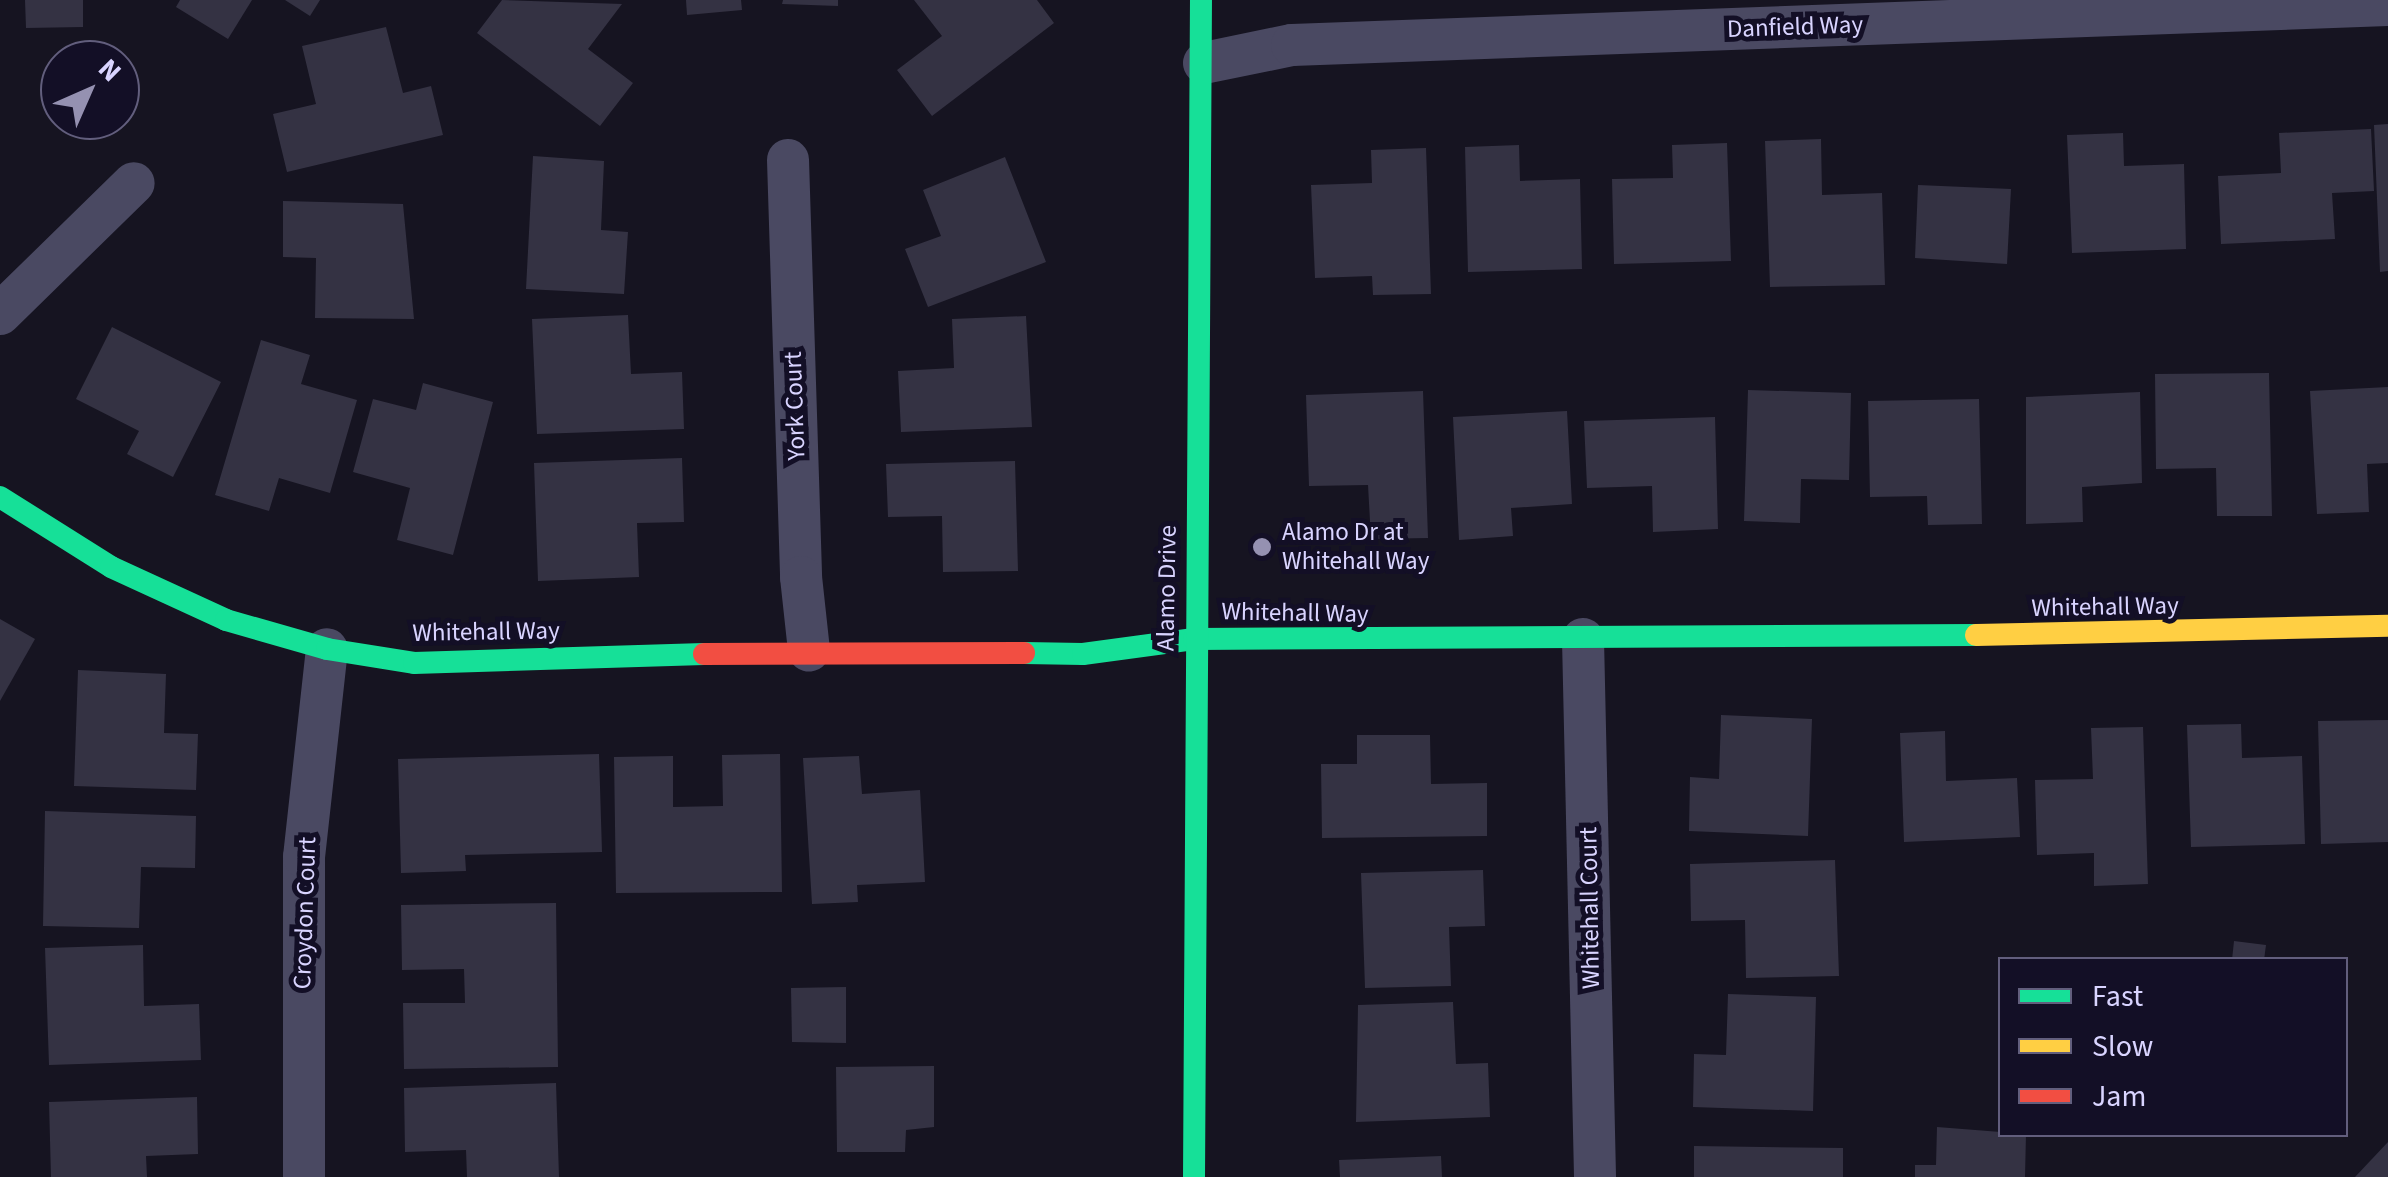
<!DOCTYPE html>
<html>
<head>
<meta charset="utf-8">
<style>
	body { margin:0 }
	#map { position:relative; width:2388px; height:1177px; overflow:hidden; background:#161421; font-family:"Source Sans 3",sans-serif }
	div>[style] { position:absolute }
	.building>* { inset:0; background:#343243 }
	.street>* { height:42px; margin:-21px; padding:0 21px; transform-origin:21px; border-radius:21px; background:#4a4962 }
	.fast>* { height:22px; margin:-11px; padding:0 11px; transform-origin:11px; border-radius:11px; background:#16e098 }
	.slow>* { height:22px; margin:-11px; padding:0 11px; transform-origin:11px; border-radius:11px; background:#ffcf43 }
	.jam>* { height:22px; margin:-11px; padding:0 11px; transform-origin:11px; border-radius:11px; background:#f24e42 }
	.dots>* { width:28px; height:28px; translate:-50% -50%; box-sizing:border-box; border:5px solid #130f26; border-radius:50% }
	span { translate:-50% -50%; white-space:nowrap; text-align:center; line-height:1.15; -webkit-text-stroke:10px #130f26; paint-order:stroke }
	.street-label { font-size:25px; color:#d9d4ff }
	.poi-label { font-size:25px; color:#d9d4ff }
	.left { translate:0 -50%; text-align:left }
	.legend { position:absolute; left:1998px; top:957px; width:350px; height:180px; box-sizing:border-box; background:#130f26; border:2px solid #625e7d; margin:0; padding:12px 18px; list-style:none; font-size:30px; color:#d9d4ff }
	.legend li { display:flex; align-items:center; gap:20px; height:50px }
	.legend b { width:50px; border:2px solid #625e7d }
	.north { position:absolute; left:40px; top:40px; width:100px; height:100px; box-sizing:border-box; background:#130f26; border:2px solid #625e7d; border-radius:50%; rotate:45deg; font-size:28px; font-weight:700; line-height:40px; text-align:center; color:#d9d4ff }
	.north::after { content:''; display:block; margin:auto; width:35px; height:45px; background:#9591b1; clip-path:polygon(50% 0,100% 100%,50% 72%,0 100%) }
</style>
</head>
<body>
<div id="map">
	<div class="building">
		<div style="clip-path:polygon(25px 0,83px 0,83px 27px,26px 28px)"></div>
		<div style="clip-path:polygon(180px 0,252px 0,228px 39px,176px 7px)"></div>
		<div style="clip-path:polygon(285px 0,320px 0,310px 16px)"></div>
		<div style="clip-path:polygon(502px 0,622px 4px,588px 49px,633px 83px,600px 126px,477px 33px)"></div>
		<div style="clip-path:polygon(686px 0,741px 0,742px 10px,687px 15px)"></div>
		<div style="clip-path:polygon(783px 0,838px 0,838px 6px,782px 4px)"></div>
		<div style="clip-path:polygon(914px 0,1037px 0,1054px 23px,932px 116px,897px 70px,942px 36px)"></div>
		<div style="clip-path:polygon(386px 27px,403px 93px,431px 86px,443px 135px,287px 172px,273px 114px,316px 104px,302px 46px)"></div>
		<div style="clip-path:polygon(2388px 124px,2388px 271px,2380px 272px,2374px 125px)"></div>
		<div style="clip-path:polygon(2371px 129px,2374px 191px,2332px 193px,2335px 239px,2221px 244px,2218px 176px,2281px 173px,2279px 133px)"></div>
		<div style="clip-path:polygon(2123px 133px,2124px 166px,2184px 164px,2186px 249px,2072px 253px,2067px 135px)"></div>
		<div style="clip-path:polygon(1821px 139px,1822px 195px,1882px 193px,1885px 285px,1770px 287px,1765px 141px)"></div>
		<div style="clip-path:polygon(1727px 143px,1731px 261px,1614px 264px,1612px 179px,1673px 178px,1672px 145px)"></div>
		<div style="clip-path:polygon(1519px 145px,1520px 181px,1580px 179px,1582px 269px,1468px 272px,1465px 147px)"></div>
		<div style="clip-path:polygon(1426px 148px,1431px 294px,1373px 295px,1372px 276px,1315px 278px,1311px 185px,1372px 183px,1371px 150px)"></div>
		<div style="clip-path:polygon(533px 156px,604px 161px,601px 230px,628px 232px,624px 294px,526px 289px)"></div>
		<div style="clip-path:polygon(1005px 157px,1046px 262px,928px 307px,905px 249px,941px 236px,923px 190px)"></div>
		<div style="clip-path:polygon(1918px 185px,2011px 189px,2007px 264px,1915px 258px)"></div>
		<div style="clip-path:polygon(283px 201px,403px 204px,414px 319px,315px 318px,316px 258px,283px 257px)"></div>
		<div style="clip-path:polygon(628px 315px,631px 374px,682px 372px,684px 429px,537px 434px,532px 319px)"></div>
		<div style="clip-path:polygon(1026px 316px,1032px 427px,901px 432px,898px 371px,954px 368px,952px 319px)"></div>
		<div style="clip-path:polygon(112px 327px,221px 382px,173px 477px,127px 454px,139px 431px,76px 399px)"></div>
		<div style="clip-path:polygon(261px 340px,310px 355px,301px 384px,357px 400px,330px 493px,279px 478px,269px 511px,215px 495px)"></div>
		<div style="clip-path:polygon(2269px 373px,2272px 516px,2217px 516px,2216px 468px,2156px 469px,2155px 374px)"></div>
		<div style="clip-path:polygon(423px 383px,493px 402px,453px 555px,397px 540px,410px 488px,353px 472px,373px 399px,416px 410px)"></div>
		<div style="clip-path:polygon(2388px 387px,2388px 463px,2367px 464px,2369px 512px,2317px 514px,2310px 391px)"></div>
		<div style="clip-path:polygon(1748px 390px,1851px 393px,1849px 480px,1801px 479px,1800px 523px,1744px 521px)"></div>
		<div style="clip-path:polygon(1423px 391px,1428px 538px,1371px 539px,1368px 485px,1309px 486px,1306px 395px)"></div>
		<div style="clip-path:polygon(2140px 392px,2142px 483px,2082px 487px,2083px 522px,2026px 524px,2026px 397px)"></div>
		<div style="clip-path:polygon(1979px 399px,1982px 524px,1928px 525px,1927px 496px,1870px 497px,1868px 401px)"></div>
		<div style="clip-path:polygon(1567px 411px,1572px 504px,1511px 508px,1513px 536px,1459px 540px,1453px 417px)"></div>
		<div style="clip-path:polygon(1715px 417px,1718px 529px,1653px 532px,1652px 486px,1587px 488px,1584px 421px)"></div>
		<div style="clip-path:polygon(682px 458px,684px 522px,637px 523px,639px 577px,538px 581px,534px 463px)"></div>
		<div style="clip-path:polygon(1015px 461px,1018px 571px,943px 572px,942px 516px,888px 517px,886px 464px)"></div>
		<div style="clip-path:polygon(0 619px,35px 639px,0 701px)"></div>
		<div style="clip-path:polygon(78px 670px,166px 674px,164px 733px,198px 734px,196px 790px,74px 786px)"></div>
		<div style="clip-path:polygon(1721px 715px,1812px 719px,1808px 836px,1689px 831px,1690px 777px,1719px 779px)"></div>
		<div style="clip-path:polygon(2388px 720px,2388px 842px,2321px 844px,2318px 721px)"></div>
		<div style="clip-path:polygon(2241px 724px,2242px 758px,2302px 756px,2305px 844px,2191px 847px,2187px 725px)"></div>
		<div style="clip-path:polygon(2143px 727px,2148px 884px,2094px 886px,2094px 853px,2037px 855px,2035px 780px,2093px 779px,2091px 728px)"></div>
		<div style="clip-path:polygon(1945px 731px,1946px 781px,2017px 778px,2020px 837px,1904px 842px,1900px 733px)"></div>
		<div style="clip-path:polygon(1357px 735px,1430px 735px,1431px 784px,1487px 783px,1487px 836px,1322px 838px,1321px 764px,1357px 764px)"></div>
		<div style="clip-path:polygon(599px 754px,602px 852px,465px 855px,466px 871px,401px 873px,398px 759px)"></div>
		<div style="clip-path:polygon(780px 754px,782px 892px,616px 893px,614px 757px,673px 756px,673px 807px,723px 806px,722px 755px)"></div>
		<div style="clip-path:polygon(859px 756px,862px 794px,920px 790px,925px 882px,857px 885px,858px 902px,812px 904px,803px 758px)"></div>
		<div style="clip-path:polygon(45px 811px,196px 816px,195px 868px,141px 867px,139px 928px,43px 926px)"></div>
		<div style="clip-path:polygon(1835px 860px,1839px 976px,1746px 978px,1745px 920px,1691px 921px,1690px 864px)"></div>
		<div style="clip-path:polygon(1483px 870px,1485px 926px,1449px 927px,1451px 986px,1365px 988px,1361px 873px)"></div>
		<div style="clip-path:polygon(556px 903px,558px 1067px,404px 1069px,403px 1003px,465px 1003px,464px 969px,402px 970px,401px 905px)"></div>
		<div style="clip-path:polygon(2234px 941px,2266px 945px,2264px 960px,2232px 960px)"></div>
		<div style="clip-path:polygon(143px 945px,144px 1006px,199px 1004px,201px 1060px,49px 1065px,45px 948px)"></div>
		<div style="clip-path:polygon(846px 987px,846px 1043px,792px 1042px,791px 988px)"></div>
		<div style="clip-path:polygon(1728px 994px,1816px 997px,1813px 1111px,1693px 1107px,1694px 1054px,1726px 1055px)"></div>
		<div style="clip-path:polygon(1453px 1002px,1456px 1064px,1488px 1063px,1490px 1117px,1356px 1122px,1358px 1005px)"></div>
		<div style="clip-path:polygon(934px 1066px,934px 1127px,906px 1130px,905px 1152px,837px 1152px,836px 1067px)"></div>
		<div style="clip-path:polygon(556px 1083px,559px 1177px,467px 1177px,466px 1150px,405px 1152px,404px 1088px)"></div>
		<div style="clip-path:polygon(197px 1097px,198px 1154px,146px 1156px,147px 1177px,51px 1177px,49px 1102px)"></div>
		<div style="clip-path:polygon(1937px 1127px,2026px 1134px,2025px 1177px,1915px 1177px,1915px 1165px,1936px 1165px)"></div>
		<div style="clip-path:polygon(2388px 1142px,2388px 1177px,2355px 1177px)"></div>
		<div style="clip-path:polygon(1694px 1146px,1843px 1148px,1843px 1177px,1694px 1177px)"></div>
		<div style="clip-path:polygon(1441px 1156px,1442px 1177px,1340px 1177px,1339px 1160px)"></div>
	</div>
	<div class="street">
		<div style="left:1204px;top:63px;width:90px;rotate:-11.6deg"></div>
		<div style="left:1292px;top:45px;width:1097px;rotate:-2.09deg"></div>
		<div style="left:788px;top:160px;width:417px;rotate:88.2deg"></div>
		<div style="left:801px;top:577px;width:74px;rotate:83.8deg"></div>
		<div style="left:0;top:314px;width:187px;rotate:-44.4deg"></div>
		<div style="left:1583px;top:639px;width:538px;rotate:88.72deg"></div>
		<div style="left:304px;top:1177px;width:320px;rotate:-90deg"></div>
		<div style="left:304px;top:857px;width:209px;rotate:-83.7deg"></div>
	</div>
	<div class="fast">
		<div style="left:0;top:497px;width:131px;rotate:32.2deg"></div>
		<div style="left:111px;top:567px;width:127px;rotate:24.7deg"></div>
		<div style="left:226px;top:620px;width:105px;rotate:16deg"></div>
		<div style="left:327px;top:649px;width:88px;rotate:9.1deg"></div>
		<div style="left:414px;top:663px;width:290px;rotate:-1.8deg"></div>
		<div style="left:1024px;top:653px;width:59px;rotate:1deg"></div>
		<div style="left:1083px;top:654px;width:112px;rotate:-7.7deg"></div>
		<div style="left:1194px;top:639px;width:782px;rotate:-0.29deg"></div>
		<div style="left:1194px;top:1177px;width:1177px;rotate:-89.66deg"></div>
	</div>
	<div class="slow">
		<div style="left:1976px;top:635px;width:412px;rotate:-1.3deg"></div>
	</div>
	<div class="jam">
		<div style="left:704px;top:654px;width:320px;rotate:-0.2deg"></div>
	</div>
	<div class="dots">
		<div style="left:1262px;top:547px;background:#9591b1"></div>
	</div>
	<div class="street-label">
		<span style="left:1795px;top:27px;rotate:-2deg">Danfield Way</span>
		<span style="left:795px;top:406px;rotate:-92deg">York Court</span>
		<span style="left:1167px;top:588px;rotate:-89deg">Alamo Drive</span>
		<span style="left:2105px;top:607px;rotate:-1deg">Whitehall Way</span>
		<span style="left:1295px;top:613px;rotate:1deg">Whitehall Way</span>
		<span style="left:486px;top:632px;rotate:-1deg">Whitehall Way</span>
		<span style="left:1590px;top:908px;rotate:-91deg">Whitehall Court</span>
		<span style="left:305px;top:913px;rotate:-88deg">Croydon Court</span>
	</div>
	<div class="poi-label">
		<span class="left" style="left:1282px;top:547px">Alamo Dr at<br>Whitehall Way</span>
	</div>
	<ul class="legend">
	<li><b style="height:12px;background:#16e098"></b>Fast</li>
	<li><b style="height:12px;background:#ffcf43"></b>Slow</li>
	<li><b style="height:12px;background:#f24e42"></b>Jam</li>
	</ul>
	<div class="north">N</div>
</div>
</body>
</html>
